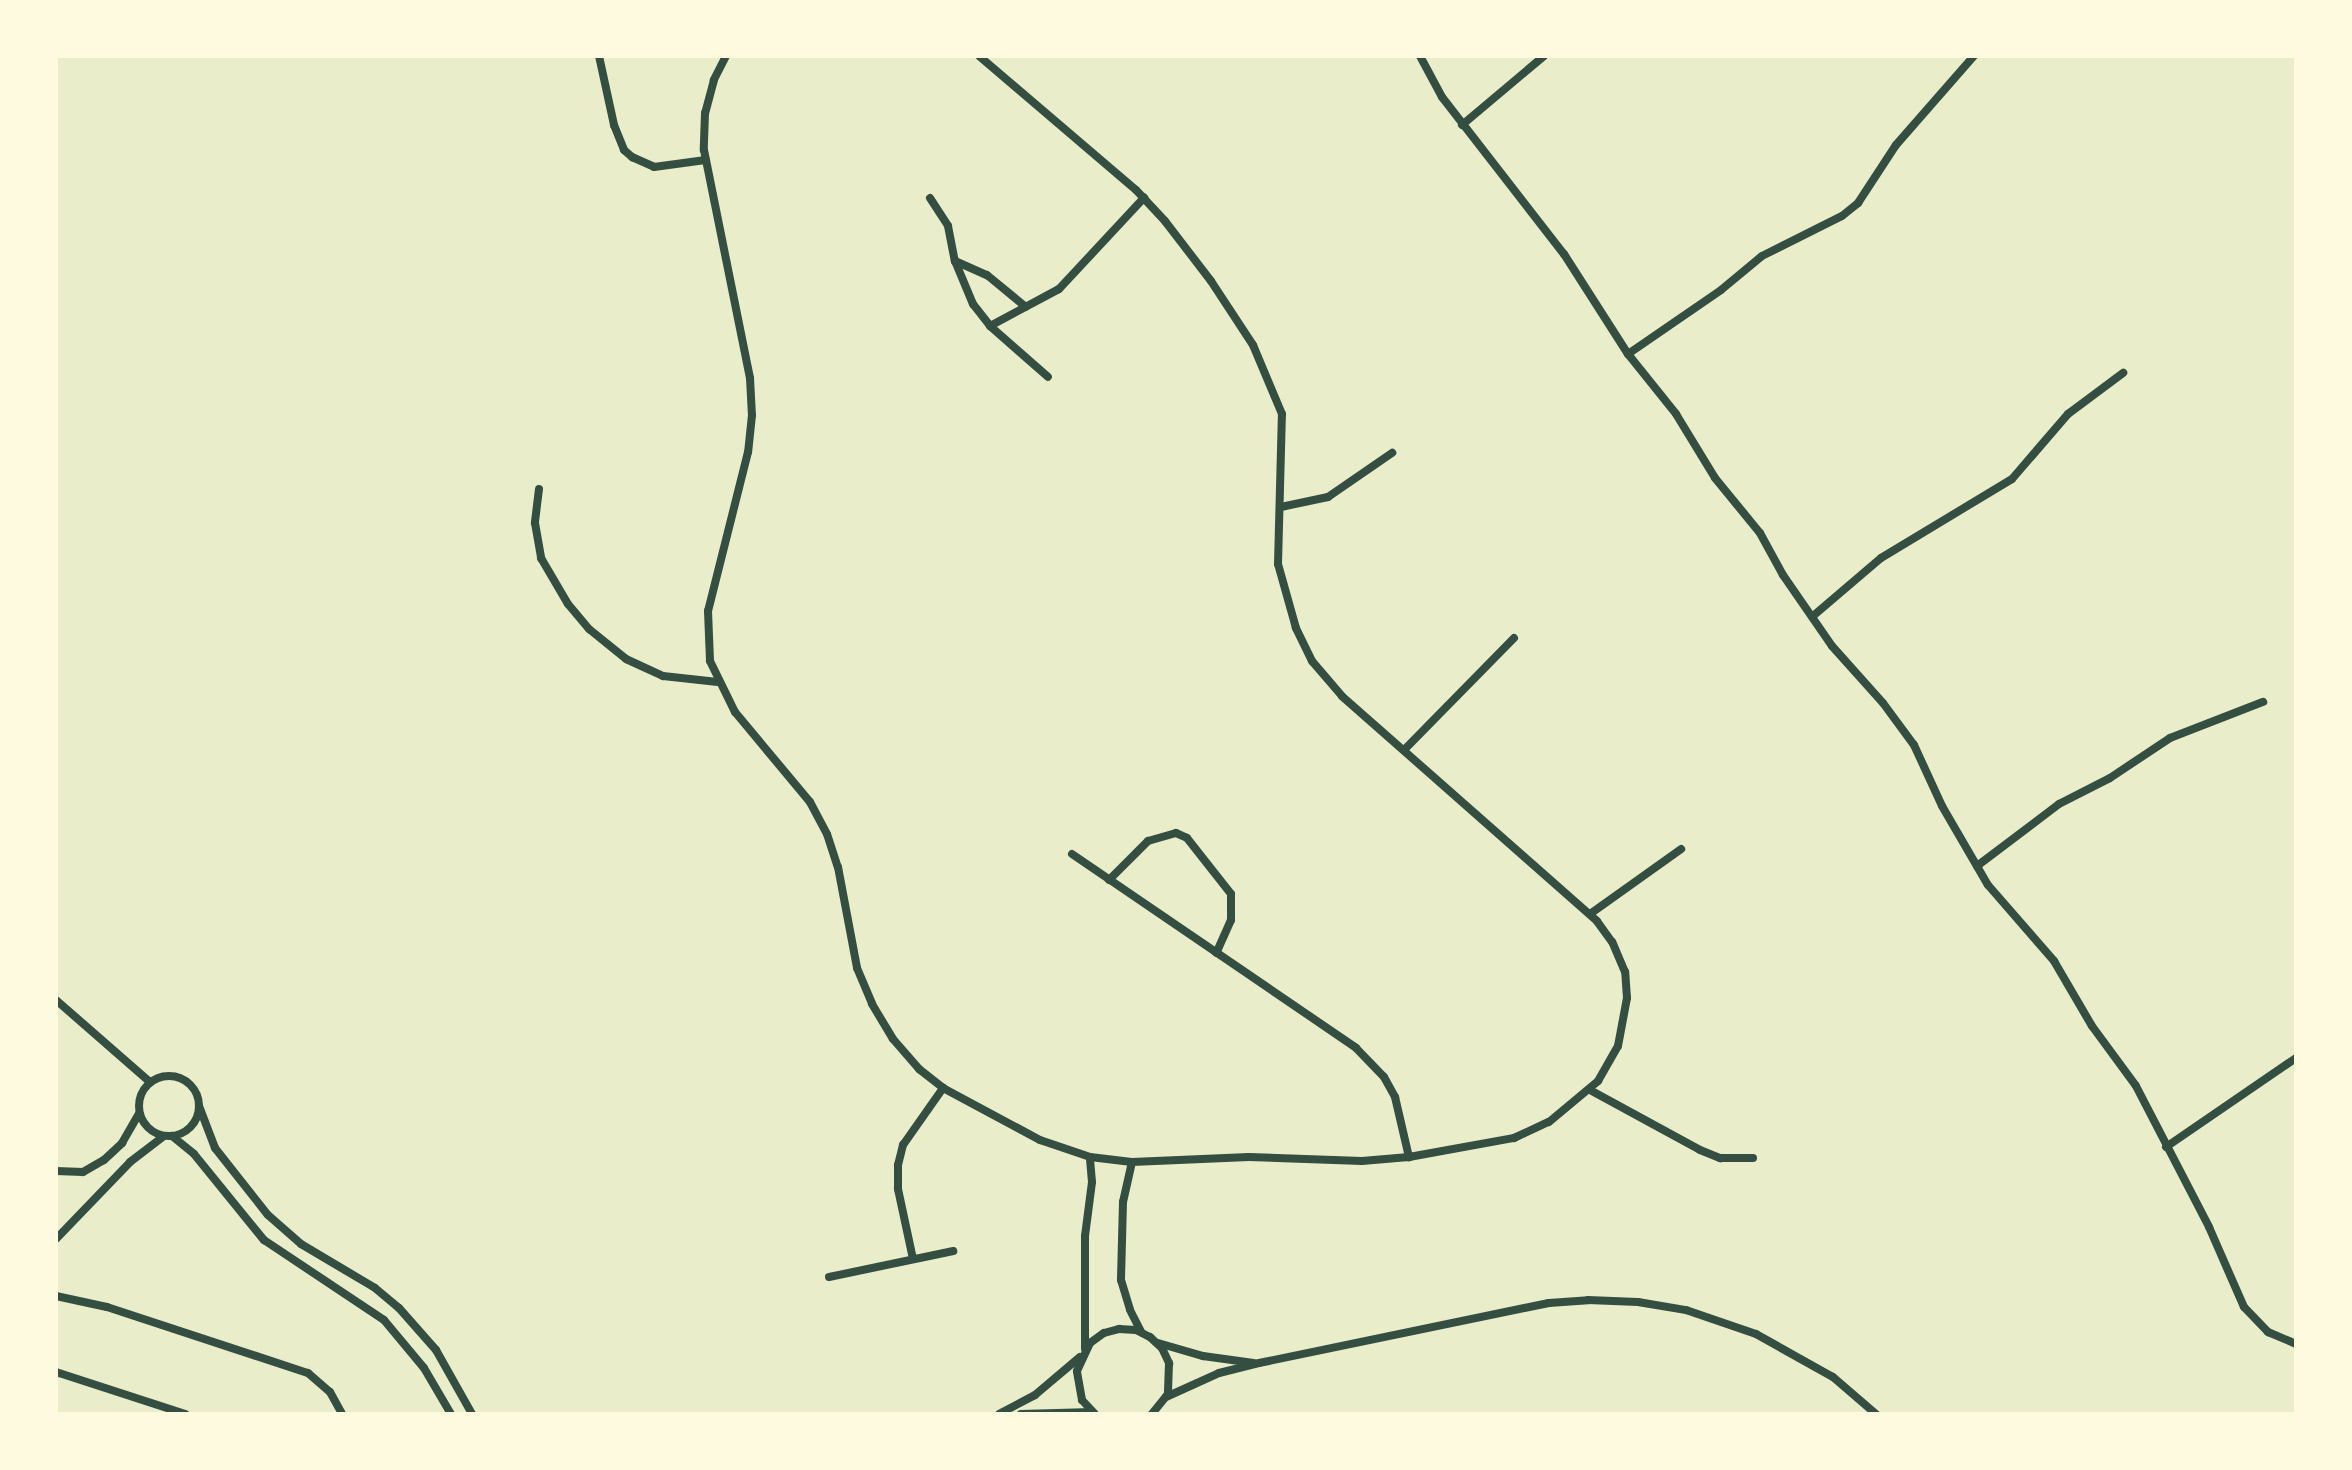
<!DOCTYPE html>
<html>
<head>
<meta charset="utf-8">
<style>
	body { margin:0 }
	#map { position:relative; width:2352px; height:1470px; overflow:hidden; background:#e9edc9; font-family:Roboto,sans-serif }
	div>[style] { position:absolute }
	.minor>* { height:8px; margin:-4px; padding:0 4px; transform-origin:4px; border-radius:4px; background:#344e41 }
	.minor>.ring { margin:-4px; padding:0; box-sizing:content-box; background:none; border:8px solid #344e41; border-radius:50% }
	span { translate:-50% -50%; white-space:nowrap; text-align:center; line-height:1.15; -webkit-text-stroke:6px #fefae0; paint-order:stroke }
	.frame { position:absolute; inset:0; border:58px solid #fefae0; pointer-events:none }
</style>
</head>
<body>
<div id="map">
	<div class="minor">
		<div style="left:599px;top:56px;width:71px;rotate:77.7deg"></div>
		<div style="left:614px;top:125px;width:27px;rotate:68deg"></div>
		<div style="left:624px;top:150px;width:11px;rotate:41deg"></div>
		<div style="left:632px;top:157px;width:24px;rotate:24deg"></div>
		<div style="left:654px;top:167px;width:52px;rotate:-7.7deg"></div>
		<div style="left:726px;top:56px;width:27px;rotate:117deg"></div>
		<div style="left:714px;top:80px;width:34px;rotate:105deg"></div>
		<div style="left:705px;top:113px;width:37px;rotate:92deg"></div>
		<div style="left:704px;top:150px;width:233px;rotate:78.6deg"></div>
		<div style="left:750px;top:378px;width:37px;rotate:87deg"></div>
		<div style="left:752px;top:415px;width:37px;rotate:96deg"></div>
		<div style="left:748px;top:452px;width:164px;rotate:104.1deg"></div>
		<div style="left:708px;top:611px;width:50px;rotate:87.7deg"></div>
		<div style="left:710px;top:661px;width:57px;rotate:63.9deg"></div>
		<div style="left:735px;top:712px;width:117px;rotate:50.2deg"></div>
		<div style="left:810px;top:802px;width:36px;rotate:62deg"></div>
		<div style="left:827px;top:834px;width:35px;rotate:72deg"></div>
		<div style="left:838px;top:867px;width:103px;rotate:79.3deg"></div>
		<div style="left:857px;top:968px;width:39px;rotate:67deg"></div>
		<div style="left:872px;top:1004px;width:41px;rotate:59deg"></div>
		<div style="left:893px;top:1039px;width:40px;rotate:49deg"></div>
		<div style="left:919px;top:1069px;width:31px;rotate:38deg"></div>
		<div style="left:943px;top:1088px;width:110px;rotate:28.2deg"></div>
		<div style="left:1040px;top:1140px;width:53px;rotate:18.8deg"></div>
		<div style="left:1090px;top:1157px;width:42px;rotate:6.8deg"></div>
		<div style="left:1132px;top:1162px;width:117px;rotate:-2.4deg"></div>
		<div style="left:1249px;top:1157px;width:113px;rotate:2deg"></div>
		<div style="left:1362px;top:1161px;width:47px;rotate:-4.9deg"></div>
		<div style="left:1409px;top:1157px;width:107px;rotate:-10.3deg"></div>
		<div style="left:1514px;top:1138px;width:38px;rotate:-25deg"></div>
		<div style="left:1549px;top:1122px;width:64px;rotate:-39.9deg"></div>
		<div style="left:1598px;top:1081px;width:40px;rotate:-60.3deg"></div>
		<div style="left:1618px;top:1046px;width:49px;rotate:-79.4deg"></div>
		<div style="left:1627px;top:998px;width:26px;rotate:-94deg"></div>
		<div style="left:1625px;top:972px;width:33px;rotate:-113deg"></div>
		<div style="left:1612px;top:942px;width:26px;rotate:-126deg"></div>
		<div style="left:1597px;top:921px;width:340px;rotate:-138.6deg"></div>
		<div style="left:1342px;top:696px;width:46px;rotate:-130.6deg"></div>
		<div style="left:1312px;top:661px;width:37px;rotate:-116deg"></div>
		<div style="left:1296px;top:628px;width:66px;rotate:-105.7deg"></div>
		<div style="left:1278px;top:564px;width:150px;rotate:-88.5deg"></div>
		<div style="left:1282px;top:414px;width:75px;rotate:-112.8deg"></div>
		<div style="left:1253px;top:345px;width:77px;rotate:-123.3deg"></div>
		<div style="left:1211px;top:281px;width:76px;rotate:-127.5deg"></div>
		<div style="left:1165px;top:221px;width:42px;rotate:-133.1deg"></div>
		<div style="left:1136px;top:190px;width:206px;rotate:-139.5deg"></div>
		<div style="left:1420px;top:56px;width:47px;rotate:61.8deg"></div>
		<div style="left:1442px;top:97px;width:199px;rotate:52.2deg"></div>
		<div style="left:1564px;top:254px;width:119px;rotate:57.4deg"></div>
		<div style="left:1628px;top:354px;width:77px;rotate:51.3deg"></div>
		<div style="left:1676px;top:414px;width:75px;rotate:58.6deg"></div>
		<div style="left:1715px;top:478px;width:71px;rotate:50.7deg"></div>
		<div style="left:1760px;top:533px;width:48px;rotate:61.3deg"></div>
		<div style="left:1783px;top:575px;width:86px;rotate:55.4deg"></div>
		<div style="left:1832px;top:646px;width:76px;rotate:48.2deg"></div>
		<div style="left:1883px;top:703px;width:52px;rotate:53.6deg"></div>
		<div style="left:1914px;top:745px;width:67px;rotate:65.3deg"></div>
		<div style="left:1942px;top:806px;width:91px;rotate:59.8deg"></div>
		<div style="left:1988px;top:885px;width:101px;rotate:49deg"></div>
		<div style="left:2054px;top:961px;width:75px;rotate:59.7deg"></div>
		<div style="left:2092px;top:1026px;width:74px;rotate:53.7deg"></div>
		<div style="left:2136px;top:1086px;width:159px;rotate:62.6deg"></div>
		<div style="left:2209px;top:1227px;width:87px;rotate:66.4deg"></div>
		<div style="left:2244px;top:1307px;width:35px;rotate:46deg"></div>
		<div style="left:2268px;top:1332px;width:30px;rotate:23deg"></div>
		<div style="left:1462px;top:125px;width:107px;rotate:-40.1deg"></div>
		<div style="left:930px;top:198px;width:33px;rotate:57deg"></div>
		<div style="left:948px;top:226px;width:36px;rotate:79deg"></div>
		<div style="left:955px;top:261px;width:47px;rotate:67.3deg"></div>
		<div style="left:973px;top:304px;width:28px;rotate:52deg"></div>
		<div style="left:990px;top:326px;width:77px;rotate:41.3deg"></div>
		<div style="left:955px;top:261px;width:35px;rotate:24deg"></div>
		<div style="left:987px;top:275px;width:50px;rotate:39.4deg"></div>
		<div style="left:990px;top:326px;width:78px;rotate:-28.2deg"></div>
		<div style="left:1059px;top:289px;width:125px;rotate:-47deg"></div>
		<div style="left:1628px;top:354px;width:113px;rotate:-34.5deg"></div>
		<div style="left:1721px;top:290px;width:53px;rotate:-39.7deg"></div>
		<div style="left:1762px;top:256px;width:89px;rotate:-26.6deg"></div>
		<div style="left:1842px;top:216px;width:21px;rotate:-39deg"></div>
		<div style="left:1858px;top:203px;width:69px;rotate:-56.8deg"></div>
		<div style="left:1896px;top:145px;width:118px;rotate:-48.8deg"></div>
		<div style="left:539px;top:489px;width:34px;rotate:97deg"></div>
		<div style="left:535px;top:523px;width:36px;rotate:80deg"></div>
		<div style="left:541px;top:558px;width:53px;rotate:59.6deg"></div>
		<div style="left:568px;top:604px;width:33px;rotate:50deg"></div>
		<div style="left:589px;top:629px;width:48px;rotate:39deg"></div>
		<div style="left:626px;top:659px;width:41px;rotate:24.7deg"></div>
		<div style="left:663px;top:676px;width:55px;rotate:6.2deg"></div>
		<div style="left:1281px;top:507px;width:48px;rotate:-12deg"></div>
		<div style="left:1328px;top:497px;width:78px;rotate:-34.5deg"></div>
		<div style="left:1813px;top:616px;width:89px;rotate:-40.5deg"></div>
		<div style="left:1881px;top:558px;width:153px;rotate:-31.1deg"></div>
		<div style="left:2012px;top:479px;width:86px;rotate:-49.3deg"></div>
		<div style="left:2068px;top:414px;width:69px;rotate:-36.7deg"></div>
		<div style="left:1404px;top:750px;width:157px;rotate:-45.5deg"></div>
		<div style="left:1072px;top:854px;width:344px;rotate:34.3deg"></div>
		<div style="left:1356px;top:1048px;width:40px;rotate:46deg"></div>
		<div style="left:1384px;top:1077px;width:23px;rotate:61deg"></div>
		<div style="left:1395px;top:1097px;width:62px;rotate:76.9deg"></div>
		<div style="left:1977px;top:866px;width:103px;rotate:-37.1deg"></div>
		<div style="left:2059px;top:804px;width:57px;rotate:-27deg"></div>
		<div style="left:2110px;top:778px;width:72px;rotate:-33.7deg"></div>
		<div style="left:2170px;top:738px;width:100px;rotate:-21.2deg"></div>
		<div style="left:1109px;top:880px;width:55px;rotate:-45deg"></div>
		<div style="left:1148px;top:841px;width:29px;rotate:-16deg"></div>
		<div style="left:1176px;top:833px;width:12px;rotate:24deg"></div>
		<div style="left:1187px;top:838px;width:71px;rotate:51.8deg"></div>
		<div style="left:1231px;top:894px;width:26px;rotate:90deg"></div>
		<div style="left:1231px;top:920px;width:36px;rotate:114deg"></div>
		<div style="left:1590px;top:914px;width:112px;rotate:-35.5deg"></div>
		<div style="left:56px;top:1000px;width:125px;rotate:41.1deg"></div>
		<div class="ring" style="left:139px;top:1076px;width:52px;height:52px"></div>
		<div style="left:1590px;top:1090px;width:125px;rotate:28.6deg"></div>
		<div style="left:1700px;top:1150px;width:22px;rotate:22deg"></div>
		<div style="left:1720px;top:1158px;width:33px"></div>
		<div style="left:199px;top:1106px;width:45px;rotate:69.1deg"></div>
		<div style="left:215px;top:1148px;width:85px;rotate:51.7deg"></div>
		<div style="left:268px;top:1215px;width:44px;rotate:41.3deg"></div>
		<div style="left:301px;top:1244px;width:86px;rotate:30.7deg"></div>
		<div style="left:375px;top:1288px;width:31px;rotate:40deg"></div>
		<div style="left:399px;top:1308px;width:56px;rotate:48.6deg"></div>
		<div style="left:436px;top:1350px;width:73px;rotate:60.6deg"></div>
		<div style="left:172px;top:1136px;width:28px;rotate:39deg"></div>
		<div style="left:194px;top:1154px;width:111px;rotate:50.9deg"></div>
		<div style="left:264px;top:1240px;width:144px;rotate:33.7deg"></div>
		<div style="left:384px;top:1320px;width:62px;rotate:50.2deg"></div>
		<div style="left:424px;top:1368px;width:53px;rotate:59.6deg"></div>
		<div style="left:2166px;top:1147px;width:158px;rotate:-34.4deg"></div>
		<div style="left:1132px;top:1162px;width:41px;rotate:102.7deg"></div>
		<div style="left:1123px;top:1202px;width:78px;rotate:91.5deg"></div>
		<div style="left:1121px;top:1280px;width:31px;rotate:73deg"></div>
		<div style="left:1130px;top:1310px;width:25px;rotate:63deg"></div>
		<div style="left:56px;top:1171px;width:27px;rotate:2deg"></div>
		<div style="left:83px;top:1172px;width:24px;rotate:-30deg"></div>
		<div style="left:104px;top:1160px;width:25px;rotate:-43deg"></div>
		<div style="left:122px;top:1143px;width:34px;rotate:-60deg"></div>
		<div style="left:56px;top:1239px;width:107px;rotate:-46.1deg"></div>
		<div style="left:130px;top:1162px;width:43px;rotate:-37.4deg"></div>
		<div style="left:913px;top:1259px;width:72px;rotate:-102.1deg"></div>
		<div style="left:898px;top:1189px;width:24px;rotate:-90deg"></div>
		<div style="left:898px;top:1165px;width:21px;rotate:-76deg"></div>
		<div style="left:903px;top:1145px;width:70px;rotate:-54.9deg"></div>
		<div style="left:829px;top:1277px;width:127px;rotate:-11.8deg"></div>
		<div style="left:56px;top:1296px;width:52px;rotate:12.2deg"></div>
		<div style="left:107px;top:1307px;width:212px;rotate:18.2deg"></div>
		<div style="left:308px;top:1373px;width:29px;rotate:41deg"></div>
		<div style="left:330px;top:1392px;width:25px;rotate:61deg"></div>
		<div style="left:1158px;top:1343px;width:47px;rotate:16.1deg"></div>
		<div style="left:1203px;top:1356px;width:51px;rotate:7.8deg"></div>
		<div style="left:1085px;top:1349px;width:113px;rotate:-90deg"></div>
		<div style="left:1085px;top:1236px;width:54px;rotate:-82.6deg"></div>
		<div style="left:1092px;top:1182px;width:25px;rotate:-95deg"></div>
		<div style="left:56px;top:1372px;width:136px;rotate:18deg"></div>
		<div style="left:1166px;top:1397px;width:58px;rotate:-24.4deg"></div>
		<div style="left:1219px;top:1373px;width:41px;rotate:-14deg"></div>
		<div style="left:1259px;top:1363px;width:296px;rotate:-11.7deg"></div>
		<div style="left:1549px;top:1303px;width:39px;rotate:-4deg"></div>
		<div style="left:1588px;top:1300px;width:50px;rotate:2.3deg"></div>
		<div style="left:1638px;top:1302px;width:49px;rotate:9.5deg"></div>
		<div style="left:1686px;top:1310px;width:74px;rotate:18.9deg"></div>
		<div style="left:1756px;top:1334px;width:88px;rotate:29.2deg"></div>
		<div style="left:1833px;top:1377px;width:57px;rotate:40.7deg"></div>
		<div style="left:999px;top:1414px;width:41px;rotate:-27.8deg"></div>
		<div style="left:1035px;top:1395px;width:59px;rotate:-40.2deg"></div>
		<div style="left:1021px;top:1414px;width:71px;rotate:-1.6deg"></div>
		<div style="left:1095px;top:1414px;width:19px;rotate:-133deg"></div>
		<div style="left:1082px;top:1400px;width:29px;rotate:-100deg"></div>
		<div style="left:1077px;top:1371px;width:31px;rotate:-65deg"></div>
		<div style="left:1090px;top:1343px;width:17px;rotate:-36deg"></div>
		<div style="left:1104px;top:1333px;width:16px;rotate:-15deg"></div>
		<div style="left:1119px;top:1329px;width:17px;rotate:3deg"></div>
		<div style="left:1136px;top:1330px;width:16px;rotate:27deg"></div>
		<div style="left:1150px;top:1337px;width:16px;rotate:43deg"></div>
		<div style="left:1162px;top:1348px;width:17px;rotate:65deg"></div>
		<div style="left:1169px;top:1363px;width:31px;rotate:92deg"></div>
		<div style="left:1168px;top:1394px;width:26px;rotate:129deg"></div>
	</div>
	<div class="frame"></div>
</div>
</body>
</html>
